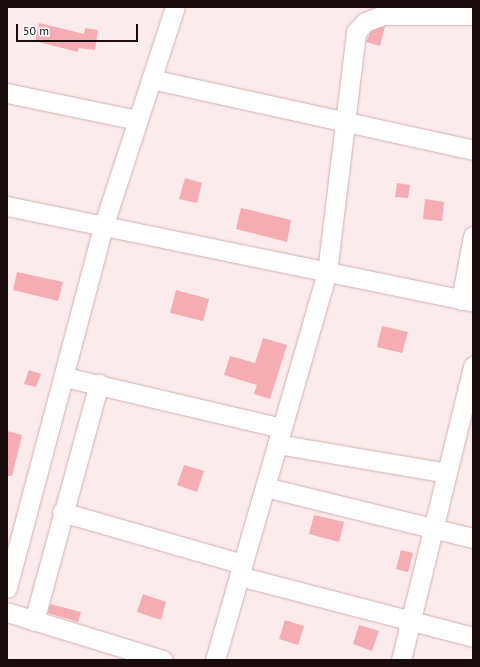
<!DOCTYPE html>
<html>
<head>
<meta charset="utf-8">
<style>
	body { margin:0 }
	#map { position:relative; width:480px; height:667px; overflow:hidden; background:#fcebec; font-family:"PT Sans",sans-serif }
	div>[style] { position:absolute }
	.building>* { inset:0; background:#f5acb3 }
	.roads { filter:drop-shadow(0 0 1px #d4adb0) drop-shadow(0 0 1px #d4adb0) }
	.minor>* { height:19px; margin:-9.5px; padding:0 9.5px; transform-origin:9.5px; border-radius:9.5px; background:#fff }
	span { translate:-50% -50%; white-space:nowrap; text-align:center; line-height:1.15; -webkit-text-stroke:3px #fff; paint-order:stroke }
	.frame { position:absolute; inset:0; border:8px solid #190c0e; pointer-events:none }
	.scale { position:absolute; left:16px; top:24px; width:122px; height:18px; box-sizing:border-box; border:2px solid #190c0e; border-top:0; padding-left:5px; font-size:12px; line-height:14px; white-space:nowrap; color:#190c0e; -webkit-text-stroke:3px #fff; paint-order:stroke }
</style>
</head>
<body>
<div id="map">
	<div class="building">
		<div style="clip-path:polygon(39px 23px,84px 34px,85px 28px,98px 30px,95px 50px,78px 48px,78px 52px,35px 41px)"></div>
		<div style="clip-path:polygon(385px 26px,380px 46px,366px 42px,371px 31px)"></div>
		<div style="clip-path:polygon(185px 178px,202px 183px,197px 203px,179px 199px)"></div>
		<div style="clip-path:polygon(397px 183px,410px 185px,408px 198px,395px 197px)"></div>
		<div style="clip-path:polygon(425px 199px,444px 202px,442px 221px,423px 219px)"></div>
		<div style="clip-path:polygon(241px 208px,291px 220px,287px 242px,236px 229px)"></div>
		<div style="clip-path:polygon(17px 272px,63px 282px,58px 301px,13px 290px)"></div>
		<div style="clip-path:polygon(176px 290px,209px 299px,203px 321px,170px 313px)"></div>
		<div style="clip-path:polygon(382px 326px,408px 332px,402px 353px,377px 347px)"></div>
		<div style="clip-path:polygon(263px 338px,287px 345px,270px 399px,254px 394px,257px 385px,224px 375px,230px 356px,255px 363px)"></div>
		<div style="clip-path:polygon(29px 370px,41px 374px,36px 387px,24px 384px)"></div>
		<div style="clip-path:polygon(7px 431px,22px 435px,12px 476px,7px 476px)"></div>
		<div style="clip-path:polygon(184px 465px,204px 471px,197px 492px,177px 485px)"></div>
		<div style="clip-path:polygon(314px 515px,344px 522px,339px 542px,309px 534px)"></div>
		<div style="clip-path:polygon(401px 550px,413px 553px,408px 572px,396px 569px)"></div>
		<div style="clip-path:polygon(143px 594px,166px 602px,161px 620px,137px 612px)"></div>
		<div style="clip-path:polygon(50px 604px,81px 612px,78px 622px,48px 613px)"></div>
		<div style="clip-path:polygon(285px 620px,304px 626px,298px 645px,279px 639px)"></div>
		<div style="clip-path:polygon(359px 625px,379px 631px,372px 651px,353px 644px)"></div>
	</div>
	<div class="roads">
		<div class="minor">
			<div style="left:151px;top:79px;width:330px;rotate:12.4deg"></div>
			<div style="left:7px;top:93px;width:133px;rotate:11.7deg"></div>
			<div style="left:7px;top:206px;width:476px;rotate:11.6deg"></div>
			<div style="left:461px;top:300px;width:65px;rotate:-79.4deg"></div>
			<div style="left:64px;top:377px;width:223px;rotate:13.2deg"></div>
			<div style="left:277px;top:444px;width:172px;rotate:9.7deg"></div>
			<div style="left:265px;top:487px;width:214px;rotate:13.8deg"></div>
			<div style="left:62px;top:512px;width:187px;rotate:16.1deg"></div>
			<div style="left:239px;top:576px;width:242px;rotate:14.6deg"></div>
			<div style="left:7px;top:588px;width:374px;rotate:-75.1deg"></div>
			<div style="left:103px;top:227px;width:231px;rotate:-71.9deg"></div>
			<div style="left:7px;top:612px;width:163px;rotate:17.1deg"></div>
			<div style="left:34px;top:621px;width:246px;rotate:-74.7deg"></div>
			<div style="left:215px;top:660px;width:404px;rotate:-73.9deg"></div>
			<div style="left:327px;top:272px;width:242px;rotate:-83.1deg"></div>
			<div style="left:356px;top:32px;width:13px;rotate:-48deg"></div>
			<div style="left:365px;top:22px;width:19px;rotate:-21deg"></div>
			<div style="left:383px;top:15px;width:90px"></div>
			<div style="left:401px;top:660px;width:303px;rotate:-76.2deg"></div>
		</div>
	</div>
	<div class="frame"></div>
	<div class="scale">50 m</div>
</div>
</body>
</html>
